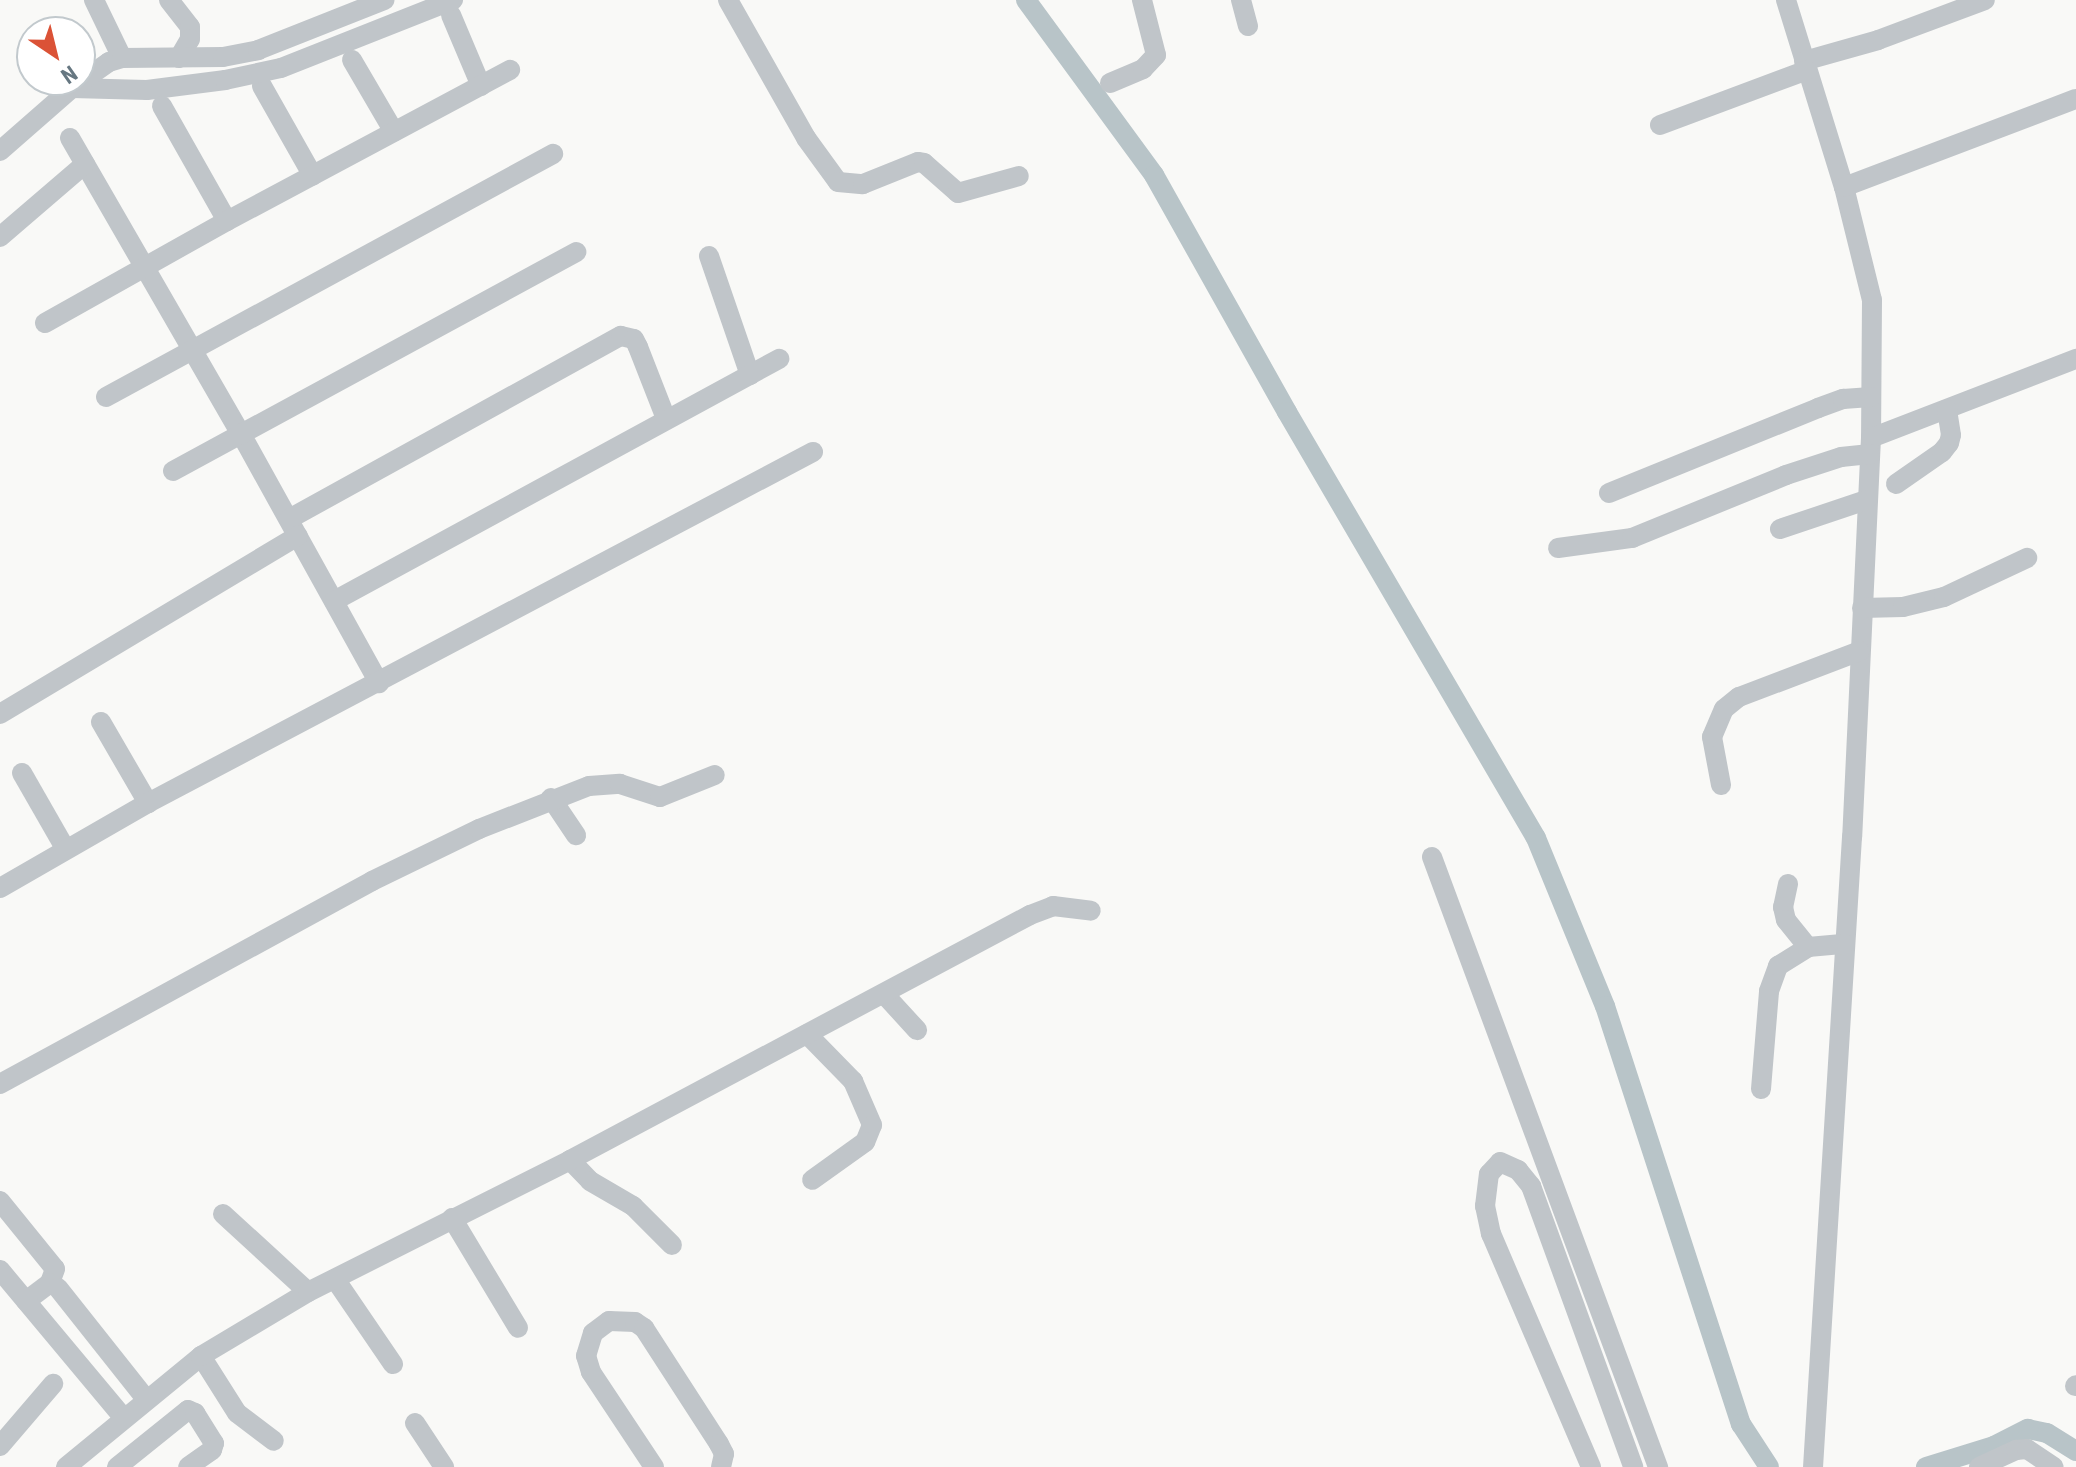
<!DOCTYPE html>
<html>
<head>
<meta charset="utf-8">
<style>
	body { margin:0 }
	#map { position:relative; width:2076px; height:1467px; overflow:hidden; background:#f9f9f7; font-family:"Roboto Condensed",sans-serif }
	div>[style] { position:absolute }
	.canal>* { height:20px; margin:-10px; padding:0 10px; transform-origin:10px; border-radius:10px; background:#b8c4c8 }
	.minor>* { height:20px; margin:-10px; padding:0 10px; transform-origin:10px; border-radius:10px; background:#c0c5c9 }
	span { translate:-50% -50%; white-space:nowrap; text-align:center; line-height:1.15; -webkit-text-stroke:8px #fff; paint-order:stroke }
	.north { position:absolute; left:16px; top:16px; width:80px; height:80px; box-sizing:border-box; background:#fff; border:2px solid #c2c9cd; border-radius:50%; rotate:145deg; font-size:22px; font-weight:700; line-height:32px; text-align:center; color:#667781 }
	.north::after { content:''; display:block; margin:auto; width:28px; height:36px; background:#db5236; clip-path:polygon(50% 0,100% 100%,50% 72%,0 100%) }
</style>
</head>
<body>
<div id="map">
	<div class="canal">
		<div style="left:1026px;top:0;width:217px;rotate:53.8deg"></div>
		<div style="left:1154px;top:175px;width:272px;rotate:60.7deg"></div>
		<div style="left:1287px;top:412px;width:493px;rotate:59.7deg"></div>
		<div style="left:1536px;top:838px;width:182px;rotate:67.7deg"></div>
		<div style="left:1605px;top:1006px;width:440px;rotate:72deg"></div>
		<div style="left:1741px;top:1424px;width:51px;rotate:56.9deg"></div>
		<div style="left:1926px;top:1467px;width:71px;rotate:-17.2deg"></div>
		<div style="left:1994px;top:1446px;width:38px;rotate:-27deg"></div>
		<div style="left:2028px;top:1429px;width:19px;rotate:12deg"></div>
		<div style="left:2047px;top:1433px;width:34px;rotate:32deg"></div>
	</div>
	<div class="minor">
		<div style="left:94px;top:0;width:64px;rotate:64.2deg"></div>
		<div style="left:169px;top:0;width:34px;rotate:52deg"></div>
		<div style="left:190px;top:27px;width:12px;rotate:90deg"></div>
		<div style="left:190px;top:39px;width:22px;rotate:120deg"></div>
		<div style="left:728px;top:0;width:159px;rotate:60.5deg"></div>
		<div style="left:806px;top:138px;width:54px;rotate:54deg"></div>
		<div style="left:838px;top:182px;width:25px;rotate:5deg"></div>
		<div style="left:863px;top:184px;width:59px;rotate:-21.8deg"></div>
		<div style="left:918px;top:162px;width:6px;rotate:9deg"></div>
		<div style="left:924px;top:163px;width:45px;rotate:41.4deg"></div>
		<div style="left:958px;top:193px;width:63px;rotate:-15.6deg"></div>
		<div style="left:1241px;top:0;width:27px;rotate:75deg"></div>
		<div style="left:1786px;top:0;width:196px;rotate:72.8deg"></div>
		<div style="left:1844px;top:187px;width:116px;rotate:76.1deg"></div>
		<div style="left:1872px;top:300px;width:138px;rotate:90.4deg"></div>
		<div style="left:1871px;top:438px;width:399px;rotate:92.7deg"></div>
		<div style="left:1852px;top:837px;width:631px;rotate:93.54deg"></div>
		<div style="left:451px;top:15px;width:77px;rotate:67.1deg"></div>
		<div style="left:352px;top:60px;width:83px;rotate:59.7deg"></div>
		<div style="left:1804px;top:61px;width:77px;rotate:-15.8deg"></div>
		<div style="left:1878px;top:40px;width:114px;rotate:-20.5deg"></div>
		<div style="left:1110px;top:83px;width:36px;rotate:-23deg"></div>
		<div style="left:1143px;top:69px;width:19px;rotate:-47deg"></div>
		<div style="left:1156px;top:55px;width:57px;rotate:-104.3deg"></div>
		<div style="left:262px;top:86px;width:103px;rotate:60.5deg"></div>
		<div style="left:72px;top:88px;width:75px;rotate:1.5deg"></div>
		<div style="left:147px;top:90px;width:79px;rotate:-7.3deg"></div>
		<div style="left:225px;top:80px;width:57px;rotate:-12.1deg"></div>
		<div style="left:281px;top:68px;width:185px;rotate:-21.6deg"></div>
		<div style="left:162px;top:106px;width:132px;rotate:60.5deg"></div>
		<div style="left:1660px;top:125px;width:157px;rotate:-20.5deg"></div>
		<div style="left:70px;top:138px;width:342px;rotate:60deg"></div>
		<div style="left:241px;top:434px;width:285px;rotate:61deg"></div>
		<div style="left:0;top:151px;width:96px;rotate:-41.2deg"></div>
		<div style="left:72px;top:88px;width:45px;rotate:-35.1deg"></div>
		<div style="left:109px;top:62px;width:14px;rotate:-17deg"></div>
		<div style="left:122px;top:58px;width:101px;rotate:-0.6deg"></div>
		<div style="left:223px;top:57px;width:36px;rotate:-11deg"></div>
		<div style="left:258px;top:50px;width:136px;rotate:-21.6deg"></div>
		<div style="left:1844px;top:187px;width:248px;rotate:-20.8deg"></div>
		<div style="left:0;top:237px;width:112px;rotate:-40.7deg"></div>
		<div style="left:709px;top:256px;width:126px;rotate:71deg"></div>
		<div style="left:45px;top:323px;width:209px;rotate:-29.3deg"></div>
		<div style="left:227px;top:221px;width:321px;rotate:-28.1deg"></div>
		<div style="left:106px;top:397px;width:509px;rotate:-28.53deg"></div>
		<div style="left:1871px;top:438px;width:220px;rotate:-21.1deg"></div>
		<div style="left:173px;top:471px;width:459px;rotate:-28.5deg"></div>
		<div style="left:1896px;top:484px;width:56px;rotate:-34.8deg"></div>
		<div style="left:1942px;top:452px;width:11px;rotate:-52deg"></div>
		<div style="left:1949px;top:443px;width:8px;rotate:-76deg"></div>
		<div style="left:1951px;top:435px;width:26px;rotate:-99deg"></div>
		<div style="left:1609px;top:493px;width:226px;rotate:-22.1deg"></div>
		<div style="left:1818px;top:408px;width:27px;rotate:-20deg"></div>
		<div style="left:1843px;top:399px;width:28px;rotate:-4deg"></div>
		<div style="left:289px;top:519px;width:379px;rotate:-28.9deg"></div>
		<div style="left:621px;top:336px;width:13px;rotate:13deg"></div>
		<div style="left:634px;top:339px;width:9px;rotate:63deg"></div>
		<div style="left:638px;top:347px;width:77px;rotate:68.7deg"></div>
		<div style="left:1780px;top:529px;width:91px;rotate:-18.6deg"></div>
		<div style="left:1558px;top:548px;width:75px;rotate:-7.7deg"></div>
		<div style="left:1632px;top:538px;width:166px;rotate:-22.2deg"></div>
		<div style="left:1786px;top:475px;width:58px;rotate:-18.1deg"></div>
		<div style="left:1841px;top:457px;width:29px;rotate:-6deg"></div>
		<div style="left:334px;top:601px;width:507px;rotate:-28.54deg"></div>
		<div style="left:1862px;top:608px;width:41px;rotate:-1.4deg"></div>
		<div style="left:1903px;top:607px;width:42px;rotate:-13.7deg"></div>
		<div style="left:1944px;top:597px;width:92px;rotate:-25.2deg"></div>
		<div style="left:0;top:714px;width:347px;rotate:-30.9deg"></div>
		<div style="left:101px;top:722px;width:94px;rotate:59.9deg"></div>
		<div style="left:22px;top:773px;width:86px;rotate:60.2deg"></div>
		<div style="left:1721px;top:785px;width:49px;rotate:-100.6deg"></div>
		<div style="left:1712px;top:737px;width:30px;rotate:-67deg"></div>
		<div style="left:1724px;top:709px;width:19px;rotate:-39deg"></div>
		<div style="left:1739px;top:697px;width:129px;rotate:-20.8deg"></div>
		<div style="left:551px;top:798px;width:45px;rotate:56deg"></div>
		<div style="left:1432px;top:857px;width:651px;rotate:69.67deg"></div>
		<div style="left:1788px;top:884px;width:24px;rotate:102deg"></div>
		<div style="left:1783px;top:907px;width:13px;rotate:77deg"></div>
		<div style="left:1786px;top:920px;width:35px;rotate:51deg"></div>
		<div style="left:0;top:888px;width:171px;rotate:-29.9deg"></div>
		<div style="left:148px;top:803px;width:752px;rotate:-27.83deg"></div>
		<div style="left:884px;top:994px;width:49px;rotate:47.5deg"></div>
		<div style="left:807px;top:1034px;width:66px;rotate:45.6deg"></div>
		<div style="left:853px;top:1081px;width:48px;rotate:66.6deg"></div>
		<div style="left:872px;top:1125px;width:18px;rotate:112deg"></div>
		<div style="left:865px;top:1142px;width:65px;rotate:144.4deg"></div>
		<div style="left:0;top:1084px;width:424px;rotate:-28.6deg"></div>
		<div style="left:372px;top:881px;width:119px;rotate:-25.9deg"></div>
		<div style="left:479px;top:829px;width:118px;rotate:-21.4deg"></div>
		<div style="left:589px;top:786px;width:31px;rotate:-4deg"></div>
		<div style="left:620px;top:784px;width:42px;rotate:18deg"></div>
		<div style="left:660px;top:797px;width:59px;rotate:-21.8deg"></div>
		<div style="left:1761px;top:1089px;width:98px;rotate:-85.3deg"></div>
		<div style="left:1769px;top:991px;width:27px;rotate:-70deg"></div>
		<div style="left:1778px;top:966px;width:36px;rotate:-32deg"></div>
		<div style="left:1808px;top:947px;width:37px;rotate:-5deg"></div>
		<div style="left:570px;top:1160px;width:29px;rotate:46deg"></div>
		<div style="left:590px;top:1181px;width:50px;rotate:30.2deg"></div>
		<div style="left:633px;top:1206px;width:55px;rotate:45deg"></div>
		<div style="left:0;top:1201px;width:87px;rotate:51deg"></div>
		<div style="left:55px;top:1269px;width:15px;rotate:110deg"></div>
		<div style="left:50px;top:1283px;width:30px;rotate:143deg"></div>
		<div style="left:223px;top:1214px;width:115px;rotate:42.5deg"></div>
		<div style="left:452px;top:1218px;width:128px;rotate:59deg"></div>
		<div style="left:0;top:1270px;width:192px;rotate:50.1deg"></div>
		<div style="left:335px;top:1279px;width:103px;rotate:55.7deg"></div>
		<div style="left:58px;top:1288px;width:142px;rotate:51.6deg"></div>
		<div style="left:201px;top:1356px;width:67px;rotate:57.7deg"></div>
		<div style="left:237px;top:1413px;width:46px;rotate:37.1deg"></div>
		<div style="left:2075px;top:1386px;width:1px;rotate:-45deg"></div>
		<div style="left:415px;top:1423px;width:53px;rotate:56.6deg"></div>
		<div style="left:0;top:1446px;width:82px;rotate:-49.5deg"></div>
		<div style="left:66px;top:1467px;width:175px;rotate:-39.4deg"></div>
		<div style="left:201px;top:1356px;width:125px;rotate:-30.9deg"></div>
		<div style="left:308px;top:1292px;width:293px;rotate:-26.7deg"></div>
		<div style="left:570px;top:1160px;width:521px;rotate:-28.04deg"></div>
		<div style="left:1030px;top:915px;width:25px;rotate:-21deg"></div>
		<div style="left:1053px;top:906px;width:38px;rotate:7deg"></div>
		<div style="left:117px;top:1467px;width:91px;rotate:-38.8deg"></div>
		<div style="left:188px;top:1410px;width:8px;rotate:23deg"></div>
		<div style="left:195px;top:1413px;width:36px;rotate:58deg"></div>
		<div style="left:214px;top:1443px;width:7px;rotate:106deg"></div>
		<div style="left:212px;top:1450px;width:29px;rotate:145deg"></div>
		<div style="left:654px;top:1467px;width:114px;rotate:-123.6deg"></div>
		<div style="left:591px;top:1372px;width:17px;rotate:-107deg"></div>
		<div style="left:586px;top:1356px;width:24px;rotate:-73deg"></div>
		<div style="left:593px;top:1333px;width:20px;rotate:-37deg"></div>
		<div style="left:609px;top:1321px;width:26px;rotate:2deg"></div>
		<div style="left:635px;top:1322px;width:11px;rotate:34deg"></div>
		<div style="left:644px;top:1328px;width:138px;rotate:57.1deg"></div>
		<div style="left:719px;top:1444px;width:11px;rotate:63deg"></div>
		<div style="left:724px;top:1454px;width:13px;rotate:103deg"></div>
		<div style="left:1591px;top:1467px;width:254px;rotate:-113.2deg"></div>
		<div style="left:1491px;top:1234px;width:29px;rotate:-102deg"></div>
		<div style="left:1485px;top:1206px;width:32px;rotate:-83deg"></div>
		<div style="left:1489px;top:1174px;width:16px;rotate:-47deg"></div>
		<div style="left:1500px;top:1162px;width:20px;rotate:24deg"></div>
		<div style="left:1518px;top:1170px;width:21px;rotate:51deg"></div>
		<div style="left:1531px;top:1186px;width:299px;rotate:70deg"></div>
		<div style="left:1979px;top:1467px;width:41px;rotate:-24.7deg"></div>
		<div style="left:2016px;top:1450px;width:11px;rotate:-5deg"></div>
		<div style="left:2027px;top:1449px;width:32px;rotate:34deg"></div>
	</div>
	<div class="north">N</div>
</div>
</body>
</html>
